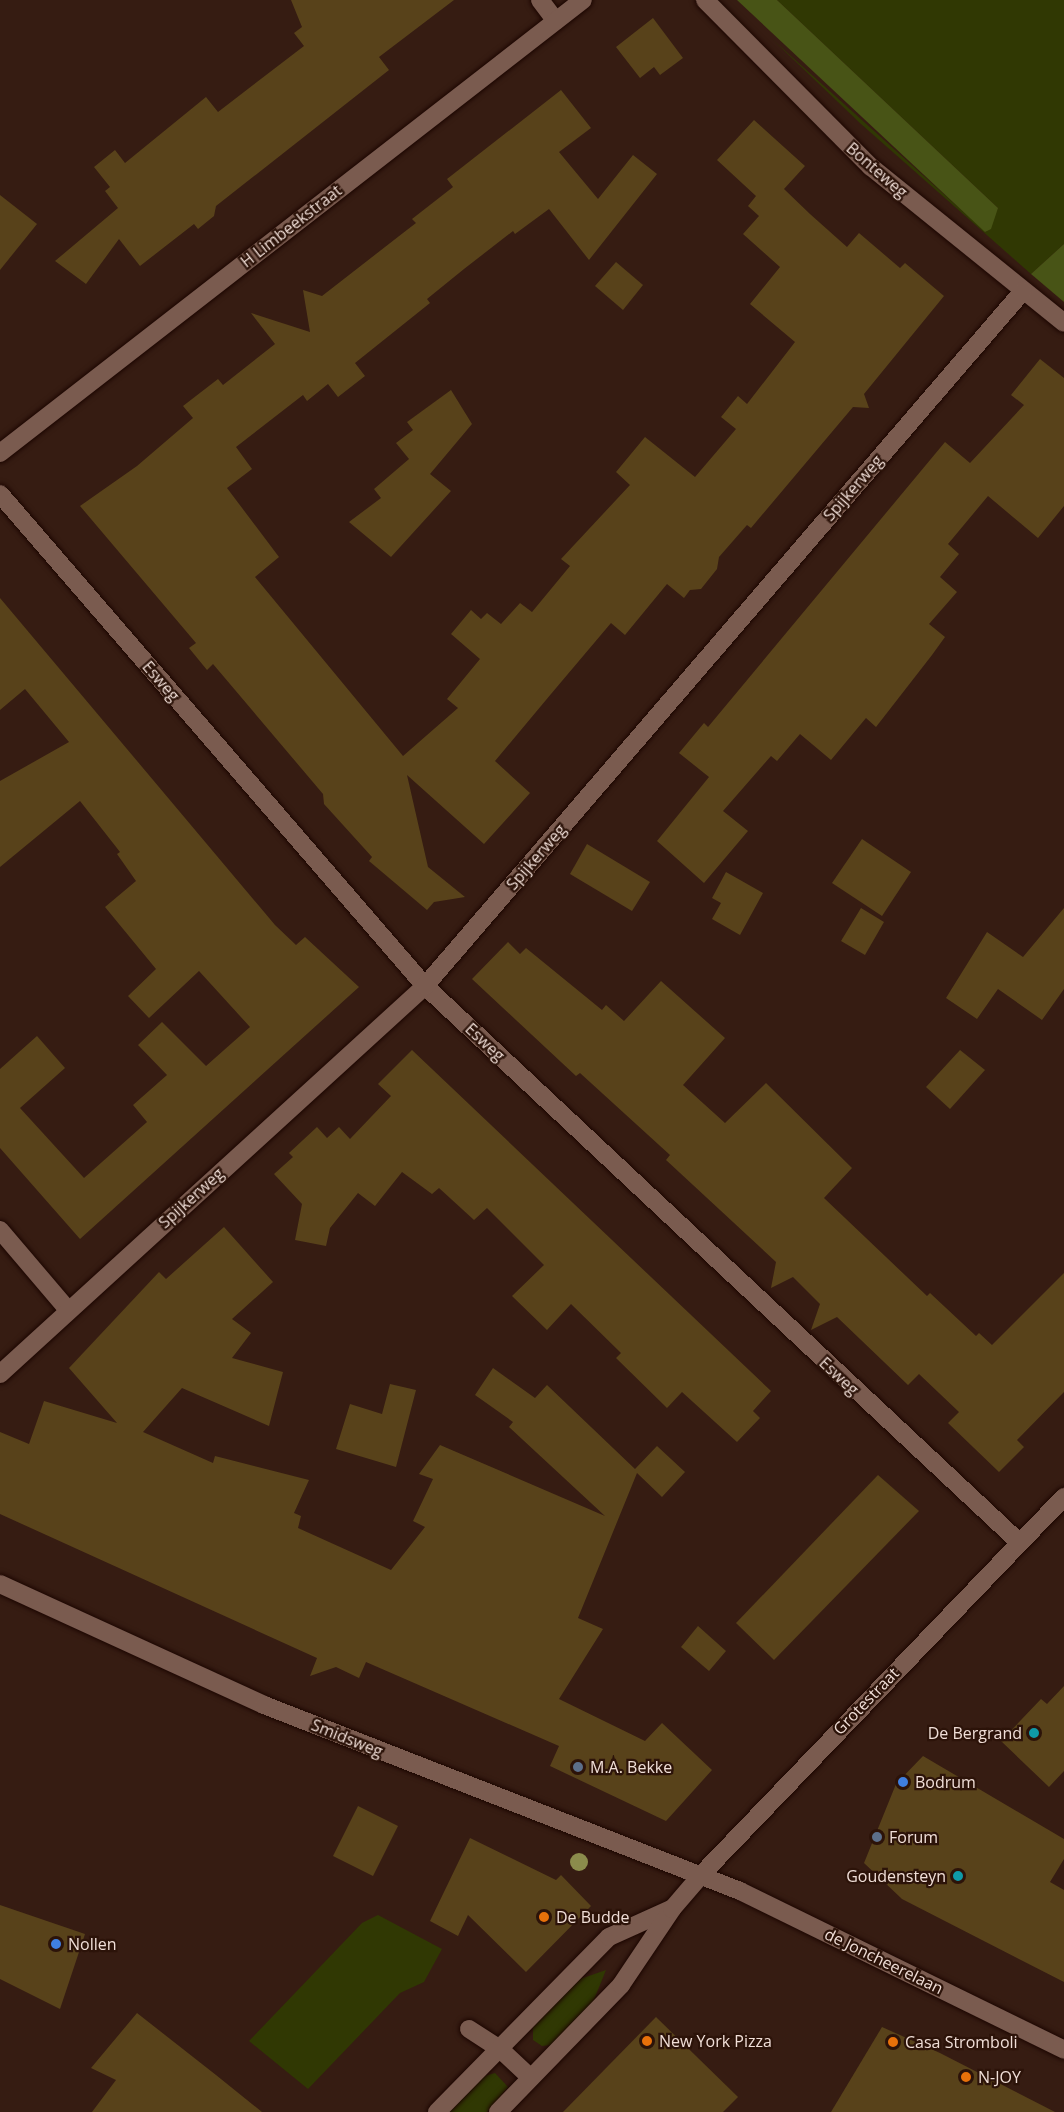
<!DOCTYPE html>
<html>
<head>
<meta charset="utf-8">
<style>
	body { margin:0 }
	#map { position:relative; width:1064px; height:2112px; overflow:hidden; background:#361c12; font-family:"Open Sans",sans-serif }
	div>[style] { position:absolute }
	.green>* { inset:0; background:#303803 }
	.forest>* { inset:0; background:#485416 }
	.building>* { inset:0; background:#58421a }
	.roads { filter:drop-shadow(0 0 2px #1c0601) drop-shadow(0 0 2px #1c0601) }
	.service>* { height:18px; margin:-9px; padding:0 9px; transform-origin:9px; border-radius:9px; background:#7a5b4f }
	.minor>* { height:18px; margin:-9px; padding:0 9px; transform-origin:9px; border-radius:9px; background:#7a5b4f }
	.tertiary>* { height:18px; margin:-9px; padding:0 9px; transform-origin:9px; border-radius:9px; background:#7a5b4f }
	.secondary>* { height:18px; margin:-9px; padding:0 9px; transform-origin:9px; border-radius:9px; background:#7a5b4f }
	.trees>* { width:18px; height:18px; margin:-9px; border-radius:50%; background:#8b8c4c }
	.dots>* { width:16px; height:16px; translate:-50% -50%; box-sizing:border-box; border:3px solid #2c1309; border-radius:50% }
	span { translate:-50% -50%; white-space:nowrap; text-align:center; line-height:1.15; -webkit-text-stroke:4.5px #2c1309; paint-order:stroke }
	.street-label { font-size:16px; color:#f0ded7 }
	.poi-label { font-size:16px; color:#f0ded7 }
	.right { translate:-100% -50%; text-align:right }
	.left { translate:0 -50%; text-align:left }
</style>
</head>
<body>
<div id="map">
	<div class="green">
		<div style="clip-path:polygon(777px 0,1064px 0,1064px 244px,1031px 274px,861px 124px,772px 39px,986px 232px,998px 208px)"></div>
		<div style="clip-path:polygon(378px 1915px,442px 1949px,424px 1982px,400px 1993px,308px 2089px,249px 2041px,362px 1923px)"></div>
		<div style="clip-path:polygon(606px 1970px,593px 2002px,551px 2045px,542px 2046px,533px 2040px,533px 2027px,580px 1979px)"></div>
		<div style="clip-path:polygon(495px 2073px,508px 2087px,487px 2112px,450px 2112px,484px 2076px)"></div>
	</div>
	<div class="forest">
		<div style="clip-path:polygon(737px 0,777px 0,998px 208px,991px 229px,985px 232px)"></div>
		<div style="clip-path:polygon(1064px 244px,1064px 302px,1031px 274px)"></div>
	</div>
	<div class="building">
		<div style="clip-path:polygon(291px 0,454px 0,379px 57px,389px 70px,216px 206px,214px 216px,198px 229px,194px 224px,140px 266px,119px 239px,86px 284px,55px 261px,118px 208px,105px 191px,110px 187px,94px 167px,115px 150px,125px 163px,206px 97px,218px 112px,304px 46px,294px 33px,302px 27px)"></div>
		<div style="clip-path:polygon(653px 18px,683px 58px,660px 75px,654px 67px,640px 78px,616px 47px)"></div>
		<div style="clip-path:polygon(561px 90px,591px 128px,559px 152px,598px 199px,633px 155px,657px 174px,589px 260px,549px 209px,515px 234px,513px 231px,464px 269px,427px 299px,430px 303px,355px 363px,365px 376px,338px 397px,328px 384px,307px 401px,303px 395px,236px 447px,252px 469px,227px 488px,279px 557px,255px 577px,403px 756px,458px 708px,447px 699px,480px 659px,451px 634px,471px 610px,481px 619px,487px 613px,501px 624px,520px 603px,532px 612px,570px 566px,561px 559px,630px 485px,616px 472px,645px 437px,695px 477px,736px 429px,721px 417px,738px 396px,747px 404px,795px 342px,750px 304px,780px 267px,743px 234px,759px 216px,748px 206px,756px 196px,717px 160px,754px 120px,805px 166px,784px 189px,810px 214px,847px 247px,859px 233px,900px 268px,905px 263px,944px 296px,864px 394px,869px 408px,853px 407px,751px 528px,747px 525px,719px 557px,717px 569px,701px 589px,690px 590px,684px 598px,667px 584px,625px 635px,611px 623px,551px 694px,495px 761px,530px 793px,484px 844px,407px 775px,428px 867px,465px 897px,434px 902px,427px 910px,369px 861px,372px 857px,324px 804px,323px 794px,213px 664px,207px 670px,189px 648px,196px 643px,80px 506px,137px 466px,193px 418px,183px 406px,218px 379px,223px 385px,275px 344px,251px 313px,310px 332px,303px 290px,322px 296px,403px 233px,416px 223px,412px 219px,453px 187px,447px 179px)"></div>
		<div style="clip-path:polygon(0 195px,37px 224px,0 270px)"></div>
		<div style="clip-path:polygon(616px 262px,643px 285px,623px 310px,595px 286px)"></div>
		<div style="clip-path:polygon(1040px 359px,1064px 378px,1064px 506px,1038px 538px,988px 496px,948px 544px,959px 554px,940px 577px,957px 592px,929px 624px,945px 637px,932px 655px,876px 727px,866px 718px,831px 760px,800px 734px,777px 761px,771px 756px,723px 811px,748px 831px,704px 883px,657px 841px,709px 777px,679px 753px,704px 723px,708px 727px,945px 442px,970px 463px,1024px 405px,1011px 395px)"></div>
		<div style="clip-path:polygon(451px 390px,472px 424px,430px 474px,451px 491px,391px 557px,349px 522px,381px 498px,374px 489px,409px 459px,396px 443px,413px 430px,407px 422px)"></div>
		<div style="clip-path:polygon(0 598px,275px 925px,296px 945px,305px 937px,359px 987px,80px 1239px,0 1148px,0 1069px,37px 1036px,65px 1068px,20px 1108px,84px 1178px,147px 1122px,133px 1105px,167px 1075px,138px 1045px,162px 1022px,206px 1066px,250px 1027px,199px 971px,149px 1018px,128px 996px,156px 969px,105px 907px,136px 881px,117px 854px,120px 852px,80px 801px,0 867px,0 781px,69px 742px,25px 689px,0 710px)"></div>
		<div style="clip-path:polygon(862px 839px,911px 872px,882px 916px,832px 883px)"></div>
		<div style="clip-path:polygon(587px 844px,650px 882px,632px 911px,570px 874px)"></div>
		<div style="clip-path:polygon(726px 872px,763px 893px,740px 935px,712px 919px,721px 903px,712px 898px)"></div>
		<div style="clip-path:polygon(861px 908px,884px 922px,865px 955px,841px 941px)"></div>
		<div style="clip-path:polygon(1064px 908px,1064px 989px,1042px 1020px,998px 989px,977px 1019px,946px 998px,987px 932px,1023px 957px)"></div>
		<div style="clip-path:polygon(508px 942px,520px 954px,526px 948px,602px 1010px,606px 1005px,624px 1021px,661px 981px,725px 1038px,683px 1085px,725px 1123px,766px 1083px,852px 1168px,824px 1198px,927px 1296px,930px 1293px,976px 1336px,979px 1333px,992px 1345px,1064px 1273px,1064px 1392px,1017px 1440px,1024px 1447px,999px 1472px,948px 1423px,959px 1412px,919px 1374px,908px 1385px,837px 1317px,811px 1330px,820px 1304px,793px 1277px,771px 1288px,776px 1262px,666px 1160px,670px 1155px,580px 1073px,576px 1076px,472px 979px)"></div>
		<div style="clip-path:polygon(412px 1050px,771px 1391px,753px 1411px,760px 1418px,737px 1442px,682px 1392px,667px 1408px,616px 1358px,621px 1353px,571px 1304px,547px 1330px,512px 1296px,544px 1265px,487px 1208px,474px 1220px,439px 1188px,432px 1194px,402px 1172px,375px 1206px,358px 1193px,330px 1228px,326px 1246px,295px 1240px,302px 1204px,274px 1174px,293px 1157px,289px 1153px,317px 1127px,327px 1138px,339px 1127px,350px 1139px,391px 1096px,378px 1084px)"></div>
		<div style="clip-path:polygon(960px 1050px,985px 1070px,950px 1109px,926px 1087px)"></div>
		<div style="clip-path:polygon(224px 1227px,273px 1282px,232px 1319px,251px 1333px,232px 1358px,283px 1372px,269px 1426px,182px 1388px,143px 1432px,213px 1463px,215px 1456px,309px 1480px,294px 1513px,301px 1516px,298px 1528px,391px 1570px,425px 1527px,413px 1521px,433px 1479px,419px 1474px,440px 1445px,605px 1516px,509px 1427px,513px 1422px,475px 1395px,493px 1368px,535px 1398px,547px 1385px,635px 1469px,657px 1446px,685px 1472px,662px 1497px,637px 1473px,578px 1618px,603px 1629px,559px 1699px,645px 1741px,662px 1723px,712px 1770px,666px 1821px,550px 1766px,559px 1746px,366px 1662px,359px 1678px,336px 1667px,310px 1676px,317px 1658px,0 1514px,0 1432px,29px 1444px,44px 1401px,117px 1423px,69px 1368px,159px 1272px,166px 1279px)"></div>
		<div style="clip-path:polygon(390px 1384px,416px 1390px,396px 1467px,336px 1449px,350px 1404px,382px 1414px)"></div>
		<div style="clip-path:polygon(878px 1475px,919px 1511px,774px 1660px,736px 1623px)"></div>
		<div style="clip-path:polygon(698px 1626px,726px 1651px,709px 1671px,681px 1647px)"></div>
		<div style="clip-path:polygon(1064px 1686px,1064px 1771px,1049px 1787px,1001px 1741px,1041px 1699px,1047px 1704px)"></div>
		<div style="clip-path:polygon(923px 1756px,1064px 1839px,1064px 1859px,1050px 1882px,1064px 1890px,1064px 1982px,902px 1899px,864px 1863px,896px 1784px)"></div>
		<div style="clip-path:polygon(358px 1806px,398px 1826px,373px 1876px,333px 1856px)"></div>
		<div style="clip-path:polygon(470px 1838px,556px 1880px,561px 1875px,591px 1906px,526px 1972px,468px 1915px,458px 1936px,430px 1921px)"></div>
		<div style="clip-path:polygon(0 1905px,85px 1934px,60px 2009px,0 1979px)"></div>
		<div style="clip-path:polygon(137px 2013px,216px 2075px,262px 2112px,92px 2112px,116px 2080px,91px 2068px)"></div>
		<div style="clip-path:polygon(656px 2017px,738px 2097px,723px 2112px,563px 2112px)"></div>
		<div style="clip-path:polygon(882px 2027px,940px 2053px,1055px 2112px,831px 2112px)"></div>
	</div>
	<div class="roads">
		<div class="service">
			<div style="left:469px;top:2029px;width:37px;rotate:33deg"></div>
		</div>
		<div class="minor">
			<div style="left:540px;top:0;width:26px;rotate:53deg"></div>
			<div style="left:705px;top:0;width:235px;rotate:45.2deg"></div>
			<div style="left:871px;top:167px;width:248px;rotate:38.9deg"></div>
			<div style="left:0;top:453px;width:738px;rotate:-37.85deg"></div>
			<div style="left:0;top:494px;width:650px;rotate:49.18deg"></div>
			<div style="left:425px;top:986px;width:815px;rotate:43.11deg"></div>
			<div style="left:0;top:1230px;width:105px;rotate:49.6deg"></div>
			<div style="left:0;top:1374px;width:575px;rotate:-42.39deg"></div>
			<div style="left:425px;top:986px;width:917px;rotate:-49.29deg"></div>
			<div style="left:500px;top:2049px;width:42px;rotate:43.1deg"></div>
			<div style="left:437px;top:2112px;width:245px;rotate:-45.5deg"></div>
			<div style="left:609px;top:1937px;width:68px;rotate:-24.3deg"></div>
			<div style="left:498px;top:2112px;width:177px;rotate:-45.9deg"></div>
			<div style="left:621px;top:1985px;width:92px;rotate:-56.1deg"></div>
			<div style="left:672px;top:1909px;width:46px;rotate:-49.4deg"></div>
		</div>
		<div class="tertiary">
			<div style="left:702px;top:1874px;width:523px;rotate:-46.16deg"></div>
		</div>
		<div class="secondary">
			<div style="left:0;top:1584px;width:290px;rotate:24.6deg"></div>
			<div style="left:264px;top:1705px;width:511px;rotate:21.34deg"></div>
			<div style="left:740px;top:1891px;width:361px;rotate:26.1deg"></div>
		</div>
	</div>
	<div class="trees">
		<div style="left:579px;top:1862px"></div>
	</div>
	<div class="dots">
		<div style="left:1034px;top:1733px;background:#0f9aa8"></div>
		<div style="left:578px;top:1767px;background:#5c6f8a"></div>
		<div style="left:903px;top:1782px;background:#3f7fe0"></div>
		<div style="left:877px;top:1837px;background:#5c6f8a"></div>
		<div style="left:958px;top:1876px;background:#0f9aa8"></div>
		<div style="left:544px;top:1917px;background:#e8710a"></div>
		<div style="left:56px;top:1944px;background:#3f7fe0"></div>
		<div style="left:647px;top:2041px;background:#e8710a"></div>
		<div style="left:893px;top:2042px;background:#e8710a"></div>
		<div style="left:966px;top:2077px;background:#e8710a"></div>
	</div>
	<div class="street-label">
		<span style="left:877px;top:170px;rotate:41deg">Bonteweg</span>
		<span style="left:291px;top:226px;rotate:-38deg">H Limbeekstraat</span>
		<span style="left:853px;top:488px;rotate:-49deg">Spijkerweg</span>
		<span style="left:161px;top:681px;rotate:49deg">Esweg</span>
		<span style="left:536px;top:857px;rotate:-49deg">Spijkerweg</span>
		<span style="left:485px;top:1042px;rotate:43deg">Esweg</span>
		<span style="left:191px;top:1198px;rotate:-42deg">Spijkerweg</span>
		<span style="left:839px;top:1376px;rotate:43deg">Esweg</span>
		<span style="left:866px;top:1701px;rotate:-46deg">Grotestraat</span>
		<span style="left:347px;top:1738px;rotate:22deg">Smidsweg</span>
		<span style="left:884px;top:1961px;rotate:26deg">de Joncheerelaan</span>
	</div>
	<div class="poi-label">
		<span class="right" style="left:1022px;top:1733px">De Bergrand</span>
		<span class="left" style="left:590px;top:1767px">M.A. Bekke</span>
		<span class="left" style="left:915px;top:1782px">Bodrum</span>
		<span class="left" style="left:889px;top:1837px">Forum</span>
		<span class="right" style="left:946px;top:1876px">Goudensteyn</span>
		<span class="left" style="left:556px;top:1917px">De Budde</span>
		<span class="left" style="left:68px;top:1944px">Nollen</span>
		<span class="left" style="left:659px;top:2041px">New York Pizza</span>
		<span class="left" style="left:905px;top:2042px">Casa Stromboli</span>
		<span class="left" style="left:978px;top:2077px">N-JOY</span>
	</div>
</div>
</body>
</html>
